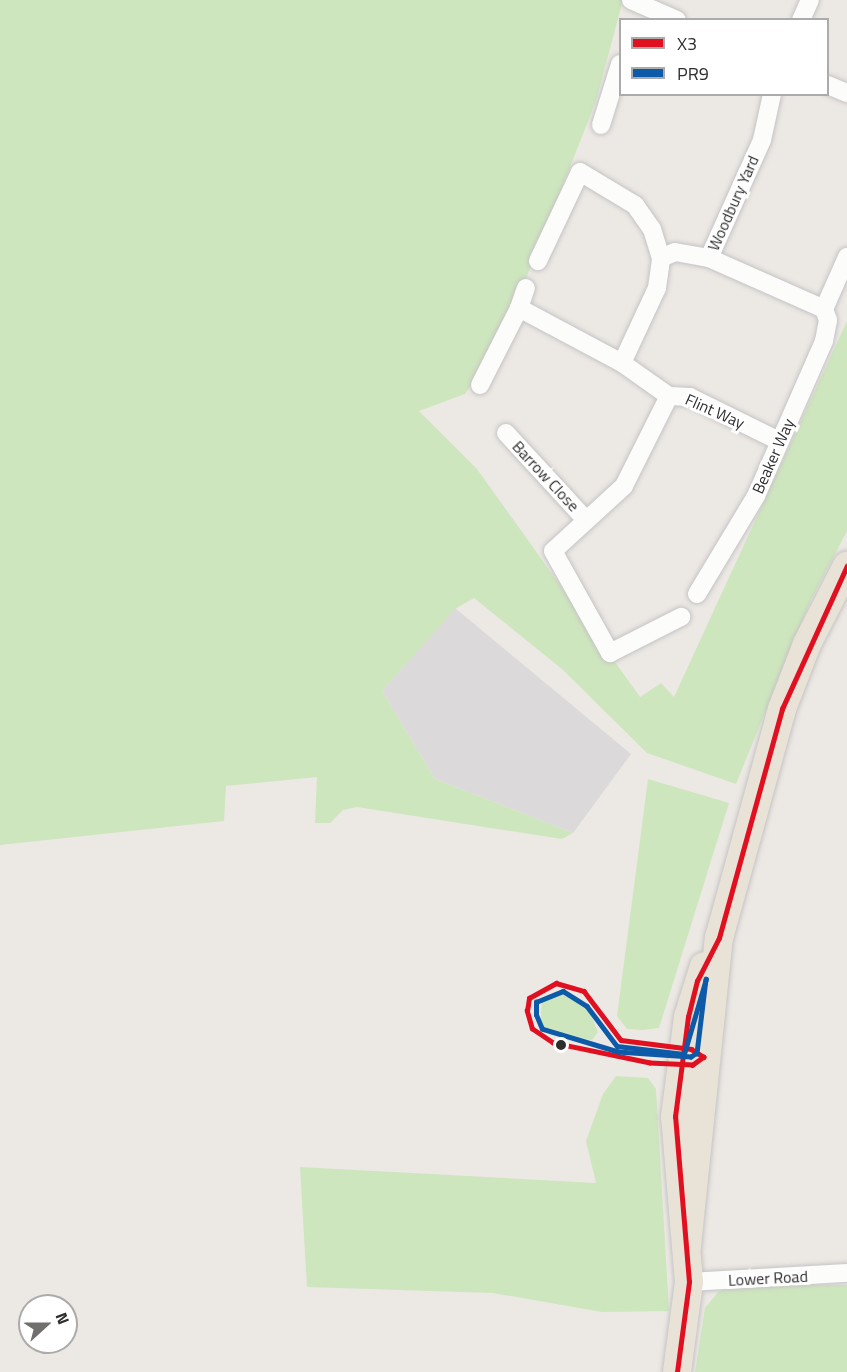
<!DOCTYPE html>
<html>
<head>
<meta charset="utf-8">
<style>
	body { margin:0 }
	#map { position:relative; width:847px; height:1372px; overflow:hidden; background:#ece8e4; font-family:"Titillium Web",sans-serif }
	div>[style] { position:absolute }
	.industrial>* { inset:0; background:#dcd9db }
	.green>* { inset:0; background:#cee6be }
	.roads { filter:drop-shadow(0 0 2px #c5c4c5) drop-shadow(0 0 2px #c5c4c5) }
	.minor>* { height:18px; margin:-9px; padding:0 9px; transform-origin:9px; border-radius:9px; background:#fcfcfb }
	.trunk>* { height:28px; margin:-14px; padding:0 14px; transform-origin:14px; border-radius:14px; background:#e9e2d6 }
	.bus-1>* { height:4.5px; margin:-2.25px; padding:0 2.25px; transform-origin:2.25px; border-radius:2.25px; background:#e01021 }
	.bus-2>* { height:4.5px; margin:-2.25px; padding:0 2.25px; transform-origin:2.25px; border-radius:2.25px; background:#0c5aa8 }
	.dots>* { width:16px; height:16px; translate:-50% -50%; box-sizing:border-box; border:3px solid #fff; border-radius:50% }
	span { translate:-50% -50%; white-space:nowrap; text-align:center; line-height:1.15; -webkit-text-stroke:6px #fff; paint-order:stroke }
	.street-label { font-size:16px; color:#2e2e2e }
	.legend { position:absolute; left:619px; top:18px; width:210px; height:78px; box-sizing:border-box; background:#fff; border:2px solid #ababab; margin:0; padding:8px 10px; list-style:none; font-size:18px; color:#2e2e2e }
	.legend li { display:flex; align-items:center; gap:12px; height:30px }
	.legend b { width:30px; border:2px solid #ababab }
	.north { position:absolute; left:18px; top:1294px; width:60px; height:60px; box-sizing:border-box; background:#fff; border:2px solid #ababab; border-radius:50%; rotate:69deg; font-size:16px; font-weight:700; line-height:24px; text-align:center; color:#2e2e2e }
	.north::after { content:''; display:block; margin:auto; width:21px; height:27px; background:#706f6e; clip-path:polygon(50% 0,100% 100%,50% 72%,0 100%) }
</style>
</head>
<body>
<div id="map">
	<div class="industrial">
		<div style="clip-path:polygon(455px 608px,631px 754px,573px 833px,435px 779px,382px 691px)"></div>
	</div>
	<div class="green">
		<div style="clip-path:polygon(0 0,623px 0,596px 101px,501px 342px,465px 394px,419px 411px,477px 469px,640px 697px,661px 683px,674px 697px,847px 321px,847px 531px,810px 602px,736px 784px,647px 753px,562px 669px,474px 598px,455px 609px,382px 691px,435px 779px,573px 833px,562px 839px,357px 807px,343px 810px,330px 823px,315px 823px,317px 777px,226px 786px,224px 821px,0 845px)"></div>
		<div style="clip-path:polygon(648px 779px,729px 803px,659px 1028px,642px 1030px,627px 1029px,617px 1016px)"></div>
		<div style="clip-path:polygon(562px 991px,576px 996px,589px 1011px,598px 1032px,592px 1040px,550px 1035px,540px 1026px,542px 1000px)"></div>
		<div style="clip-path:polygon(616px 1076px,648px 1078px,656px 1089px,669px 1311px,602px 1312px,493px 1293px,307px 1287px,300px 1167px,596px 1183px,586px 1141px,603px 1094px)"></div>
		<div style="clip-path:polygon(762px 1285px,847px 1285px,847px 1372px,695px 1372px,705px 1308px,719px 1291px)"></div>
	</div>
	<div class="roads">
		<div class="minor">
			<div style="left:631px;top:0;width:50px;rotate:23.5deg"></div>
			<div style="left:801px;top:20px;width:22px;rotate:-66deg"></div>
			<div style="left:828px;top:85px;width:21px;rotate:23deg"></div>
			<div style="left:601px;top:125px;width:64px;rotate:-72.7deg"></div>
			<div style="left:709px;top:258px;width:129px;rotate:-65.8deg"></div>
			<div style="left:762px;top:140px;width:47px;rotate:-77.7deg"></div>
			<div style="left:538px;top:261px;width:98px;rotate:-64.7deg"></div>
			<div style="left:580px;top:172px;width:64px;rotate:31deg"></div>
			<div style="left:635px;top:205px;width:29px;rotate:55deg"></div>
			<div style="left:652px;top:229px;width:30px;rotate:73deg"></div>
			<div style="left:661px;top:258px;width:15px;rotate:-23deg"></div>
			<div style="left:675px;top:252px;width:35px;rotate:10deg"></div>
			<div style="left:709px;top:258px;width:126px;rotate:23.9deg"></div>
			<div style="left:519px;top:308px;width:21px;rotate:-71deg"></div>
			<div style="left:824px;top:309px;width:57px;rotate:-66.1deg"></div>
			<div style="left:622px;top:363px;width:57px;rotate:35.1deg"></div>
			<div style="left:669px;top:396px;width:21px;rotate:3deg"></div>
			<div style="left:690px;top:397px;width:99px;rotate:26.3deg"></div>
			<div style="left:480px;top:385px;width:86px;rotate:-63.1deg"></div>
			<div style="left:519px;top:308px;width:117px;rotate:28.1deg"></div>
			<div style="left:622px;top:363px;width:83px;rotate:-65deg"></div>
			<div style="left:657px;top:288px;width:30px;rotate:-82deg"></div>
			<div style="left:669px;top:396px;width:101px;rotate:116.6deg"></div>
			<div style="left:624px;top:486px;width:96px;rotate:137.5deg"></div>
			<div style="left:553px;top:551px;width:117px;rotate:60.8deg"></div>
			<div style="left:610px;top:653px;width:80px;rotate:-26.9deg"></div>
			<div style="left:506px;top:433px;width:118px;rotate:47.4deg"></div>
			<div style="left:697px;top:594px;width:114px;rotate:-59deg"></div>
			<div style="left:756px;top:496px;width:169px;rotate:-66.3deg"></div>
			<div style="left:824px;top:341px;width:21px;rotate:-79deg"></div>
			<div style="left:828px;top:320px;width:12px;rotate:-110deg"></div>
			<div style="left:689px;top:1282px;width:158px;rotate:-3.3deg"></div>
		</div>
		<div class="trunk">
			<div style="left:687px;top:1246px;width:310px;rotate:-84.1deg"></div>
			<div style="left:719px;top:938px;width:238px;rotate:-74.6deg"></div>
			<div style="left:782px;top:709px;width:70px;rotate:-69deg"></div>
			<div style="left:807px;top:644px;width:88px;rotate:-62.9deg"></div>
			<div style="left:677px;top:1372px;width:91px;rotate:-82.4deg"></div>
			<div style="left:689px;top:1282px;width:166px;rotate:-94.8deg"></div>
			<div style="left:675px;top:1117px;width:101px;rotate:-82.6deg"></div>
			<div style="left:688px;top:1017px;width:53px;rotate:-72.6deg"></div>
		</div>
	</div>
	<div class="bus-1">
		<div style="left:556px;top:983px;width:29px;rotate:16deg"></div>
		<div style="left:584px;top:991px;width:61px;rotate:52.9deg"></div>
		<div style="left:621px;top:1040px;width:71px;rotate:7.3deg"></div>
		<div style="left:691px;top:1049px;width:15px;rotate:32deg"></div>
		<div style="left:704px;top:1057px;width:14px;rotate:144deg"></div>
		<div style="left:693px;top:1065px;width:43px;rotate:-177.3deg"></div>
		<div style="left:650px;top:1063px;width:99px;rotate:-168.3deg"></div>
		<div style="left:553px;top:1043px;width:25px;rotate:-146deg"></div>
		<div style="left:532px;top:1029px;width:19px;rotate:-106deg"></div>
		<div style="left:527px;top:1011px;width:13px;rotate:-81deg"></div>
		<div style="left:529px;top:998px;width:31px;rotate:-29deg"></div>
		<div style="left:677px;top:1372px;width:91px;rotate:-82.4deg"></div>
		<div style="left:689px;top:1282px;width:166px;rotate:-94.8deg"></div>
		<div style="left:675px;top:1117px;width:101px;rotate:-82.6deg"></div>
		<div style="left:688px;top:1017px;width:37px;rotate:-76deg"></div>
		<div style="left:697px;top:981px;width:48px;rotate:-62.9deg"></div>
		<div style="left:719px;top:938px;width:238px;rotate:-74.6deg"></div>
		<div style="left:782px;top:709px;width:157px;rotate:-65.6deg"></div>
	</div>
	<div class="bus-2">
		<div style="left:706px;top:979px;width:75px;rotate:96.9deg"></div>
		<div style="left:697px;top:1053px;width:7px;rotate:146deg"></div>
		<div style="left:691px;top:1057px;width:73px;rotate:-176.1deg"></div>
		<div style="left:618px;top:1052px;width:79px;rotate:-163.2deg"></div>
		<div style="left:542px;top:1029px;width:15px;rotate:-113deg"></div>
		<div style="left:536px;top:1015px;width:13px;rotate:-90deg"></div>
		<div style="left:536px;top:1002px;width:29px;rotate:-22deg"></div>
		<div style="left:563px;top:991px;width:28px;rotate:32deg"></div>
		<div style="left:587px;top:1006px;width:50px;rotate:53.1deg"></div>
		<div style="left:617px;top:1046px;width:67px;rotate:6.8deg"></div>
		<div style="left:684px;top:1054px;width:78px;rotate:-73.7deg"></div>
	</div>
	<div class="dots">
		<div style="left:561px;top:1045px;background:#2e2e2e"></div>
	</div>
	<div class="street-label">
		<span style="left:733px;top:203px;rotate:-66deg">Woodbury Yard</span>
		<span style="left:715px;top:411px;rotate:24deg">Flint Way</span>
		<span style="left:773px;top:456px;rotate:-66deg">Beaker Way</span>
		<span style="left:546px;top:476px;rotate:47deg">Barrow Close</span>
		<span style="left:768px;top:1278px;rotate:-3deg">Lower Road</span>
	</div>
	<ul class="legend">
	<li><b style="height:8px;background:#e01021"></b>X3</li>
	<li><b style="height:8px;background:#0c5aa8"></b>PR9</li>
	</ul>
	<div class="north">N</div>
</div>
</body>
</html>
